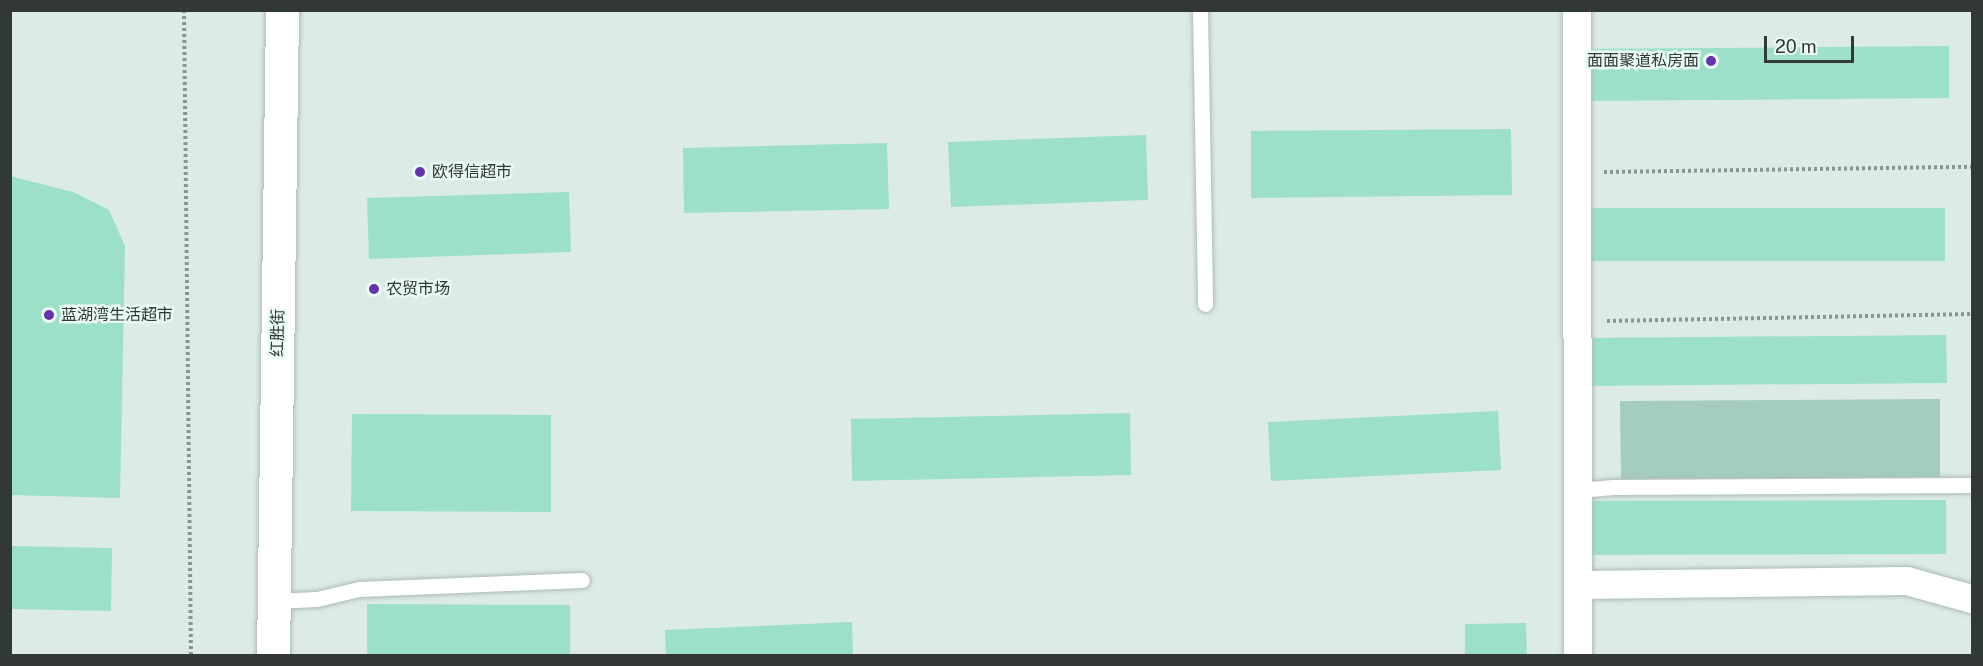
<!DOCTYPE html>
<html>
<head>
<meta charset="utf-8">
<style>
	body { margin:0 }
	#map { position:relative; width:1983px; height:666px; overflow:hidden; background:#dcebe5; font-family:"Public Sans","Noto Sans SC",sans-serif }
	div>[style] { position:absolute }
	.green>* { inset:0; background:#a4cdbe }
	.building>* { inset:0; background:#9de0c9 }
	.path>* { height:4px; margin-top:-2px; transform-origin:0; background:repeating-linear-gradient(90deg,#8a9591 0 3px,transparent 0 6px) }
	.roads { filter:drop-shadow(0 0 2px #acbbb5) drop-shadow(0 0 2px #acbbb5) }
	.lane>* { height:15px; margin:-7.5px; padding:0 7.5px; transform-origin:7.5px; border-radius:7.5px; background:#fff }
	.street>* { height:28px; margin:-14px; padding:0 14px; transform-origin:14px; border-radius:14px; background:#fff }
	.secondary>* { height:33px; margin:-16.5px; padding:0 16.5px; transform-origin:16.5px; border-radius:16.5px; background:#fff }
	.dots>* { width:16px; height:16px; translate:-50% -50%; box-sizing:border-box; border:3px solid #e9f9f3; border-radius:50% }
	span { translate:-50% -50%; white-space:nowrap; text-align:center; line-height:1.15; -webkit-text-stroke:5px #e9f9f3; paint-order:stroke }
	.poi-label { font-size:16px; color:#323836 }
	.right { translate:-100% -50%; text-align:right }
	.left { translate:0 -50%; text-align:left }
	.street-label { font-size:16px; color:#323836 }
	.frame { position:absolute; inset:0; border:12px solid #323836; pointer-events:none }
	.scale { position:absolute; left:1764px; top:36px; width:90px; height:27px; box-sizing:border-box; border:3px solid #323836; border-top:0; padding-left:8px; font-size:18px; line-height:21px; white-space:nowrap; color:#323836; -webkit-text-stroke:4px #e9f9f3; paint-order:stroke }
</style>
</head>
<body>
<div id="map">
	<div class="green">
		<div style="clip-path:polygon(1940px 399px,1940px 477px,1621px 479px,1620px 401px)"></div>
	</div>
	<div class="building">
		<div style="clip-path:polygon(1949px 46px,1949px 98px,1582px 101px,1581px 49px)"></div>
		<div style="clip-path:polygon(1511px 129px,1512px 195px,1251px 198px,1251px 131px)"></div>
		<div style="clip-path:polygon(1146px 135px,1148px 200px,951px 207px,948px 142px)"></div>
		<div style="clip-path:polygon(887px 143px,889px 209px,684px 213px,683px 148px)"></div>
		<div style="clip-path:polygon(10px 176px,73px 192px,109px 210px,125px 246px,120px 498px,10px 495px)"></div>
		<div style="clip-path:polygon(569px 192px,571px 252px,369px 259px,367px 198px)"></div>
		<div style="clip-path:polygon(1582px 208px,1945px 208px,1945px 261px,1582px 261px)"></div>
		<div style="clip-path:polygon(1946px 335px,1947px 383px,1581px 386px,1580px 338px)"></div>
		<div style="clip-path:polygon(1498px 411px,1501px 470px,1271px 481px,1268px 422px)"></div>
		<div style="clip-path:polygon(1130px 413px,1131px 475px,852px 481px,851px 419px)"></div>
		<div style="clip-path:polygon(352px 414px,551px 415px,551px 512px,351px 511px)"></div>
		<div style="clip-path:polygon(1946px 500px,1946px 554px,1582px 555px,1582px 501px)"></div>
		<div style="clip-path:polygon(10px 546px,112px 548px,111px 611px,10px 609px)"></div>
		<div style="clip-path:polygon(367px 604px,570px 605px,570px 656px,367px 656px)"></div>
		<div style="clip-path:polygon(852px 622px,853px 656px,666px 656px,665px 630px)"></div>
		<div style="clip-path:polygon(1526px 623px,1527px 656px,1465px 656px,1465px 624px)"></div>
	</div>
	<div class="path">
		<div style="left:184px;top:10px;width:646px;rotate:89.38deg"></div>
		<div style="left:1604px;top:172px;width:368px;rotate:-0.8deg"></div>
		<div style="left:1607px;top:321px;width:365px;rotate:-1.1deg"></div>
	</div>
	<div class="roads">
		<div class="lane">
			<div style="left:1200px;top:10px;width:294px;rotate:89deg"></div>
			<div style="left:1578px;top:490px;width:35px;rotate:-5deg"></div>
			<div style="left:1613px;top:487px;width:359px;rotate:-0.3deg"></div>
			<div style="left:274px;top:601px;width:43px;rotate:-2.7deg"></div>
			<div style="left:317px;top:599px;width:43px;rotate:-13.4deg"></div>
			<div style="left:359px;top:589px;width:223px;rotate:-2.3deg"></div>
		</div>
		<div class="street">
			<div style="left:1577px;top:10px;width:646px;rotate:89.91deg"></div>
			<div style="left:1578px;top:585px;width:329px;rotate:-0.7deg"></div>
			<div style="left:1907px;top:581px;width:67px;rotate:15.5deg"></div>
		</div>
		<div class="secondary">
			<div style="left:273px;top:656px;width:646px;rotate:-89.2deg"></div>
		</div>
	</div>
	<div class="dots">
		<div style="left:1711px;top:61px;background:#6733aa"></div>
		<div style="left:420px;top:172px;background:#6733aa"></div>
		<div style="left:374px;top:289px;background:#6733aa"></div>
		<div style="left:49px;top:315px;background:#6733aa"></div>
	</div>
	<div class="poi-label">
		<span class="right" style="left:1699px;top:61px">面面聚道私房面</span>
		<span class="left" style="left:432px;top:172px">欧得信超市</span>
		<span class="left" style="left:386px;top:289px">农贸市场</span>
		<span class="left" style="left:61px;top:315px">蓝湖湾生活超市</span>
	</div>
	<div class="street-label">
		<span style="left:278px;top:333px;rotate:-89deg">红胜街</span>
	</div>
	<div class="frame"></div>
	<div class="scale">20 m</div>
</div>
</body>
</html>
